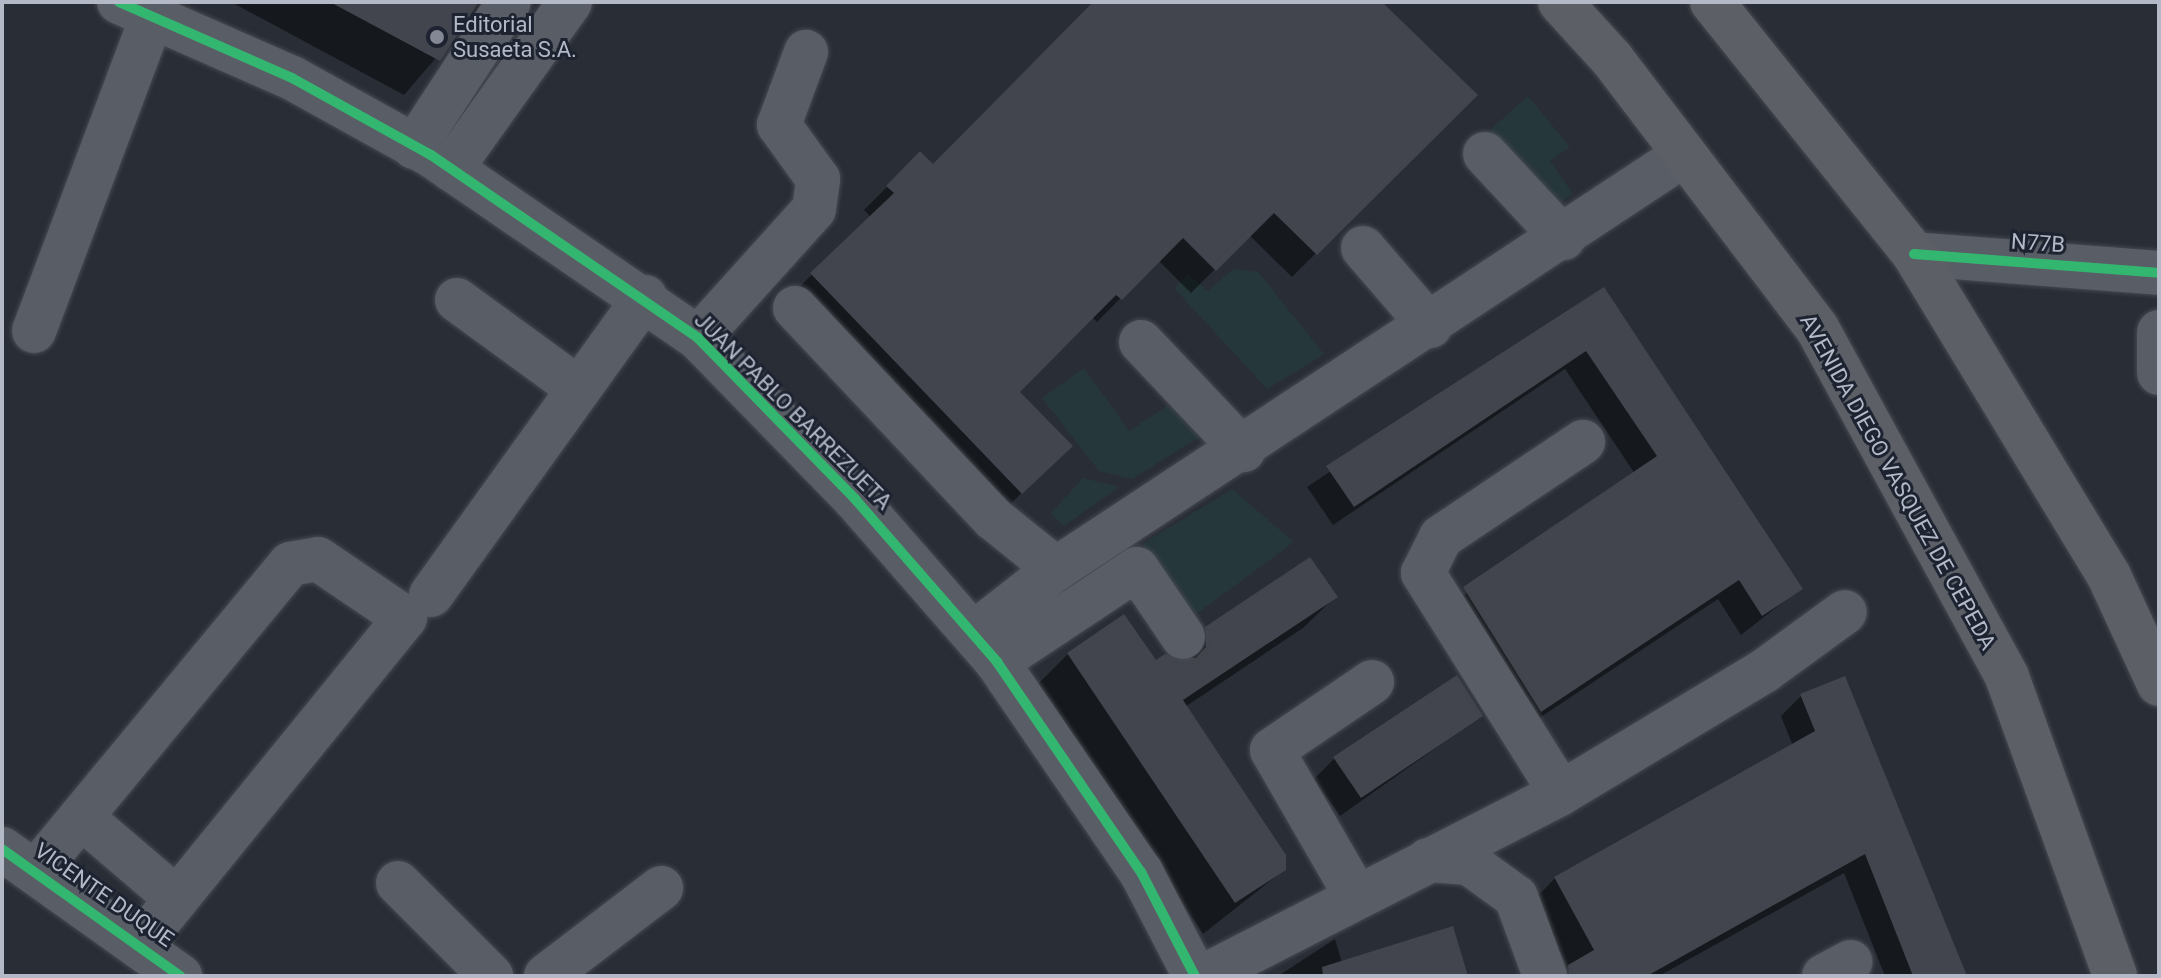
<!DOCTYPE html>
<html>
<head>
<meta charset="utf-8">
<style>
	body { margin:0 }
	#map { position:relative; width:2161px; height:978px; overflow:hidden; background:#292d36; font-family:Roboto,sans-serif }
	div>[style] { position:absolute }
	.green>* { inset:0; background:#26373b }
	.shadow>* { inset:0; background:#0007 }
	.building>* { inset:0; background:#42454d }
	.roads { filter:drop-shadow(0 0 2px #45484f) drop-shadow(0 0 2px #45484f) }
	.minor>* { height:44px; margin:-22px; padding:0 22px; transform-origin:22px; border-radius:22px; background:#595d65 }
	.major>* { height:44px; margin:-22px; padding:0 22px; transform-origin:22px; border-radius:22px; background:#5c5f66 }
	.cycleway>* { height:10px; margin:-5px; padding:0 5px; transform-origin:5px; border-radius:5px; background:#33b770 }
	.dots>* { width:22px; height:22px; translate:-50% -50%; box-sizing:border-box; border:4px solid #1d2330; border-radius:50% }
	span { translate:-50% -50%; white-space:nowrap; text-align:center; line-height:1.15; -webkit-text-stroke:6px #1d2330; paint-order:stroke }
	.poi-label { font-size:22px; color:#b3b9c7 }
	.left { translate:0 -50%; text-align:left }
	.street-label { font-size:22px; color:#b3b9c7 }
	.frame { position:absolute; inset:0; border:4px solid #b3b9c7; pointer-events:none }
</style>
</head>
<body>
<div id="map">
	<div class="green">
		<div style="clip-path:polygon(1528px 96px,1570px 147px,1550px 161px,1573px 194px,1555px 207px,1488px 132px)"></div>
		<div style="clip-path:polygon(1233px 269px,1258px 272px,1324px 354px,1267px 389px,1174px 288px,1188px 274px,1208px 291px)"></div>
		<div style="clip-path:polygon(1084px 368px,1129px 431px,1173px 402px,1206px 433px,1132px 479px,1099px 471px,1042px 398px)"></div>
		<div style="clip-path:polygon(1083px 478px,1119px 487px,1064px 526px,1051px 513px)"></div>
		<div style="clip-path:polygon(1232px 489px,1294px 542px,1191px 618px,1142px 544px)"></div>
	</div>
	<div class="shadow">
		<div style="clip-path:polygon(231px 2px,484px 2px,404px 95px)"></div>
		<div style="clip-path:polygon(1096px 2px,1379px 2px,1475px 95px,1292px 277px,1249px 235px,1191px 293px,1158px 260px,1097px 322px,1092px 317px,1018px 392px,1046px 469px,998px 516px,788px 298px,871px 217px,864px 210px,920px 154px,933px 167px)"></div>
		<div style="clip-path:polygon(1603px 290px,1800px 589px,1741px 635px,1718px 599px,1520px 731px,1444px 609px,1635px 474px,1565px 369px,1333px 525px,1307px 487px)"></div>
		<div style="clip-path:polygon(1335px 597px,1303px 628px,1185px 707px,1284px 870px,1203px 934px,1036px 686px,1068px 654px,1155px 663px,1178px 658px,1206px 629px)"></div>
		<div style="clip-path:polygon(1801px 696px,1965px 976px,1885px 976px,1844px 873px,1659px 976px,1572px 976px,1535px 899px,1555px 878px,1793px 746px,1781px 716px)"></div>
		<div style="clip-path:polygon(1481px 716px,1340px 816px,1314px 779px,1335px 758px)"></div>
		<div style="clip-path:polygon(1335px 939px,1342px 963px,1466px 976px,1278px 976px)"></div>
	</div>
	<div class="building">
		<div style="clip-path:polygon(330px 2px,479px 2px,440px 61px)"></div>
		<div style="clip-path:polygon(1093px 2px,1382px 2px,1478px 95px,1317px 255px,1274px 213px,1216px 271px,1183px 238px,1122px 300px,1116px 295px,1020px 392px,1073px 446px,1022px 494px,810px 273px,894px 193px,886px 186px,920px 151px,933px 164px)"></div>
		<div style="clip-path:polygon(1604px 287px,1803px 589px,1762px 616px,1739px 580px,1541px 712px,1463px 587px,1657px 456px,1586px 351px,1354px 507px,1326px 466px)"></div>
		<div style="clip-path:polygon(1310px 557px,1338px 597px,1183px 700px,1286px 855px,1286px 870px,1235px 903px,1067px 653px,1124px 614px,1156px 660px,1165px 654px,1196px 658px,1206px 647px,1205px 627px)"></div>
		<div style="clip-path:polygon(1457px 675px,1483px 716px,1361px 798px,1333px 757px)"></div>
		<div style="clip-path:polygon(1845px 676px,1967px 976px,1913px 976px,1865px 854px,1647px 976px,1569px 976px,1568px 965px,1594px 950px,1554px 877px,1815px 731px,1800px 694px)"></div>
		<div style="clip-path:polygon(1453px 926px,1468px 976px,1323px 976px,1322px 967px)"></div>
	</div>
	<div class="roads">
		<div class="minor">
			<div style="left:119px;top:2px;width:189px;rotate:23.7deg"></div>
			<div style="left:292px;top:78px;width:159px;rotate:29deg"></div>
			<div style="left:431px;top:155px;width:324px;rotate:34.4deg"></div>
			<div style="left:698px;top:338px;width:225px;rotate:45.7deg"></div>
			<div style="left:855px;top:499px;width:216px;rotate:48.9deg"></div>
			<div style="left:997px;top:662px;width:255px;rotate:55.6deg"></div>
			<div style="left:1141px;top:872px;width:117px;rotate:62.6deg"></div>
			<div style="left:414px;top:147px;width:173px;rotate:-56.8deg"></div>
			<div style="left:1485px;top:154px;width:115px;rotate:47.1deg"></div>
			<div style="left:451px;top:169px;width:205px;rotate:-54.5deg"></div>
			<div style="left:1363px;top:248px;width:103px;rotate:49.3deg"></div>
			<div style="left:1914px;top:254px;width:246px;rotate:4.4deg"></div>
			<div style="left:457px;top:300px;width:151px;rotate:36.1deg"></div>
			<div style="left:795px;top:308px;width:290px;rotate:46.7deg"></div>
			<div style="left:994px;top:519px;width:80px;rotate:38.9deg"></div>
			<div style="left:34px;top:331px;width:338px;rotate:-69.4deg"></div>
			<div style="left:2159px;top:332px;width:41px;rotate:90deg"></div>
			<div style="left:698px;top:338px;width:173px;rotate:-48deg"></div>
			<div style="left:814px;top:209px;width:30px;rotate:-82deg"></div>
			<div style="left:818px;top:179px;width:67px;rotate:-125.8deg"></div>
			<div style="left:779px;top:125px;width:78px;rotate:-69.7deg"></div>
			<div style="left:1141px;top:342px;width:149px;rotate:46.6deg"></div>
			<div style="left:431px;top:595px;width:367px;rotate:-54.3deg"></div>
			<div style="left:974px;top:633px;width:104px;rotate:-38deg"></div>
			<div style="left:1056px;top:569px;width:750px;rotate:-33.41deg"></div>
			<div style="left:997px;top:662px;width:168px;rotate:-33.6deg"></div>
			<div style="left:1137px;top:569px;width:82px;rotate:55.9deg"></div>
			<div style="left:1561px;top:793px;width:260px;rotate:-122.1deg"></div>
			<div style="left:1423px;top:573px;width:40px;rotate:-63.4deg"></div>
			<div style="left:1441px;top:537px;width:171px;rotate:-33.8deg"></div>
			<div style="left:81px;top:817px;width:126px;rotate:40.5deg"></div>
			<div style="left:2px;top:849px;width:219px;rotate:35.5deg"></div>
			<div style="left:1428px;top:860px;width:41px;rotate:4.2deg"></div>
			<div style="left:1469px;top:863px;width:58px;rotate:35.9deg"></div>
			<div style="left:1516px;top:897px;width:84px;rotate:69.8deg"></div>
			<div style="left:37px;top:870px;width:397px;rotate:-50.4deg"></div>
			<div style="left:290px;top:564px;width:28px;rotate:-10deg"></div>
			<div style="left:318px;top:559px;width:105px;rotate:34.1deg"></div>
			<div style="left:405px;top:618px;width:420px;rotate:129.1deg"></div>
			<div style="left:398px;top:883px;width:132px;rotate:45deg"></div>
			<div style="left:1355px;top:894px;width:166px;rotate:-120deg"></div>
			<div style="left:1272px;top:750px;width:121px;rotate:-34.2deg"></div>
			<div style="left:546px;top:976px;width:145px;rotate:-37.4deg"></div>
			<div style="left:1204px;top:976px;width:401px;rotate:-27.1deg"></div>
			<div style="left:1561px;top:793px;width:237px;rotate:-31deg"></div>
			<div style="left:1764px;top:671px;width:100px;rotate:-36.1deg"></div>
			<div style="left:1824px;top:976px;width:30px;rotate:-28deg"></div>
		</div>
		<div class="major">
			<div style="left:1560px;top:2px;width:77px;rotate:47.6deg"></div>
			<div style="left:1612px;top:59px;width:338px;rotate:52.7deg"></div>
			<div style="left:1817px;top:328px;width:397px;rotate:61.4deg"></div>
			<div style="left:2007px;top:677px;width:318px;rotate:70.1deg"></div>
			<div style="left:1712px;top:2px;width:323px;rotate:51.3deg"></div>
			<div style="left:1914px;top:254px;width:376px;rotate:58.8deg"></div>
			<div style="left:2109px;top:576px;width:119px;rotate:65.2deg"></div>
		</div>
	</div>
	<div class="cycleway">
		<div style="left:119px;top:2px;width:189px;rotate:23.7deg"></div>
		<div style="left:292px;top:78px;width:159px;rotate:29deg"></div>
		<div style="left:431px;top:155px;width:324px;rotate:34.4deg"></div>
		<div style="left:698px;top:338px;width:225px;rotate:45.7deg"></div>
		<div style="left:855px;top:499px;width:216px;rotate:48.9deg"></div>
		<div style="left:997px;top:662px;width:255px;rotate:55.6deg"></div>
		<div style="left:1141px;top:872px;width:117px;rotate:62.6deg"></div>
		<div style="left:1914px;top:254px;width:246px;rotate:4.4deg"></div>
		<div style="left:2px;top:849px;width:219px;rotate:35.5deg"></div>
	</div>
	<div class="dots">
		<div style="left:437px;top:37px;background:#838894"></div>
	</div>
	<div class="poi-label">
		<span class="left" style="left:453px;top:37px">Editorial<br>Susaeta S.A.</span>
	</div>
	<div class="street-label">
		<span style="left:2038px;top:243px;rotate:4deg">N77B</span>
		<span style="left:793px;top:411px;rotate:45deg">JUAN PABLO BARREZUETA</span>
		<span style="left:1898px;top:482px;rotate:61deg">AVENIDA DIEGO VASQUEZ DE CEPEDA</span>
		<span style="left:104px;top:895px;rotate:35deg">VICENTE DUQUE</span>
	</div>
	<div class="frame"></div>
</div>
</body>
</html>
